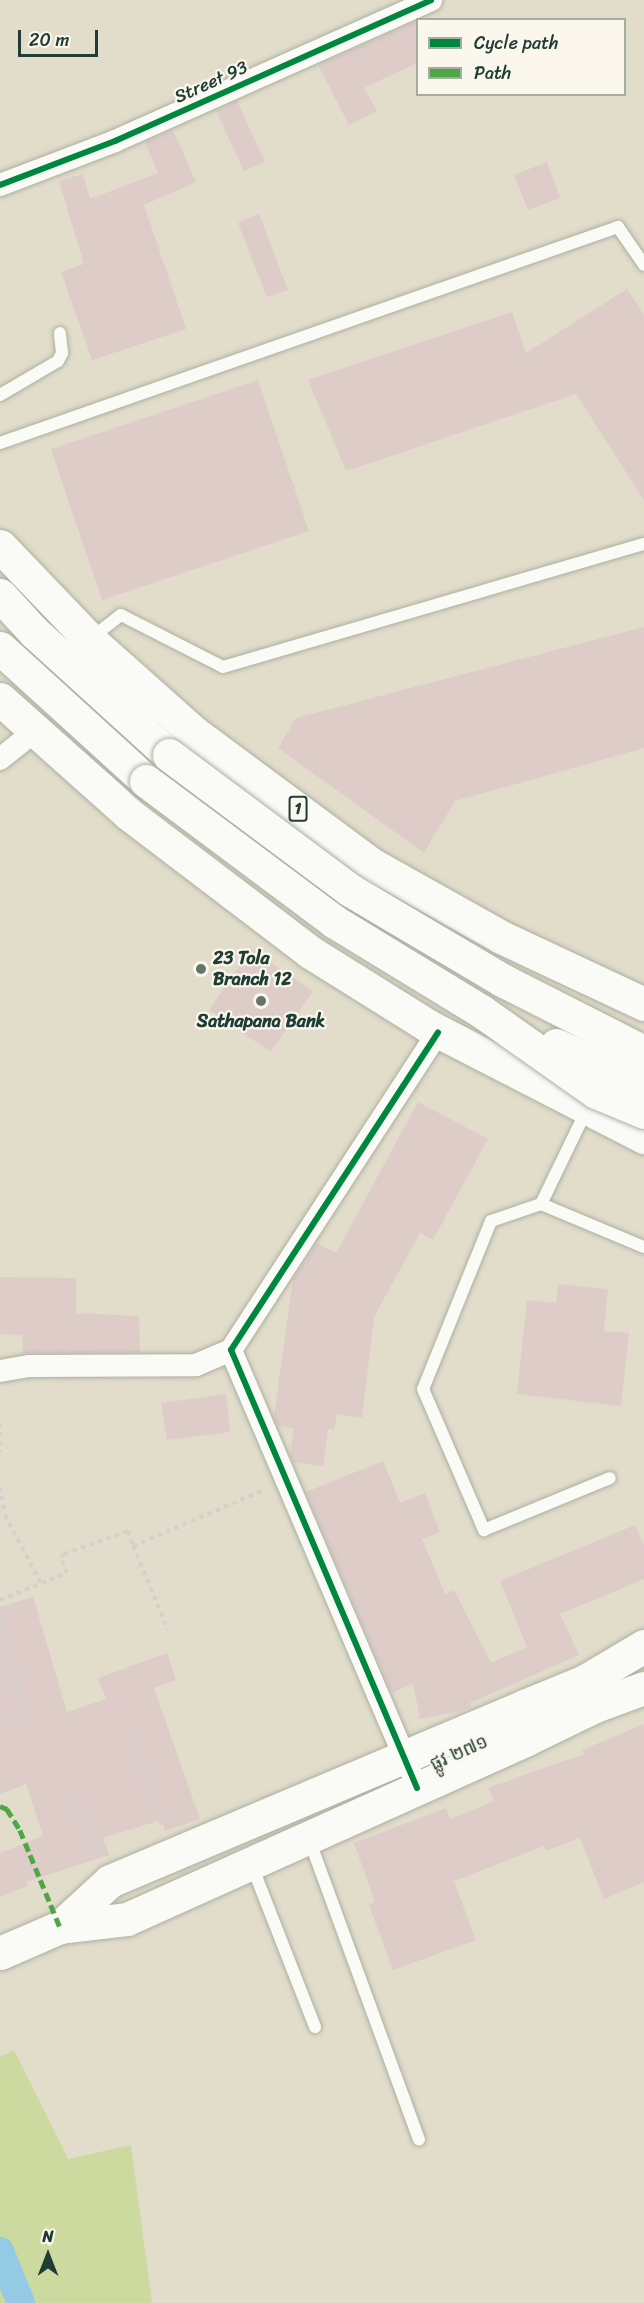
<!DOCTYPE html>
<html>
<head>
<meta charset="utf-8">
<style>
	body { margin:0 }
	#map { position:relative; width:644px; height:2303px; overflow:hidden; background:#e1ddca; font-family:Sriracha,"Noto Sans Khmer",sans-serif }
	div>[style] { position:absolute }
	.green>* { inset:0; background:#ccdaa0 }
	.canal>* { height:28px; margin:-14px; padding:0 14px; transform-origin:14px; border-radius:14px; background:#94cae3 }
	.building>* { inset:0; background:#deccc9 }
	.path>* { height:4px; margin-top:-2px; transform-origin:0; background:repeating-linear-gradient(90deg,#d1d2cd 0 4.5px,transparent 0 9px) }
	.roads { filter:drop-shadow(0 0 2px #aeafa2) drop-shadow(0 0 2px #aeafa2) }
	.lane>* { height:12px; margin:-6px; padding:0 6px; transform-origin:6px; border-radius:6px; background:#fafaf7 }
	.street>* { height:22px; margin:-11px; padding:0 11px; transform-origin:11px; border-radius:11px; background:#fafaf7 }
	.primary>* { height:33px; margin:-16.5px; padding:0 16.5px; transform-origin:16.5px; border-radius:16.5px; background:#fafaf7 }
	.highway>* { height:33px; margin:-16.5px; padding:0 16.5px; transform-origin:16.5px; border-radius:16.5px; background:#fafaf7 }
	.bridges { filter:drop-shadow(0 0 2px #aeafa2) drop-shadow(0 0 2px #aeafa2) }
	.highway-bridge>* { height:33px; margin:-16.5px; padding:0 16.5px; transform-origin:16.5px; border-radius:16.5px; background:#fafaf7 }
	.quiet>* { height:4.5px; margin-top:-2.25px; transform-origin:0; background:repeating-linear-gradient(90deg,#4fa644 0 9px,transparent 0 13.5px) }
	.cycleway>* { height:6px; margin:-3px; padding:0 3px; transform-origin:3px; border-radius:3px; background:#00873e }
	.dots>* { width:16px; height:16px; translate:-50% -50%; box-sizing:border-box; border:3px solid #fbf7ec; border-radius:50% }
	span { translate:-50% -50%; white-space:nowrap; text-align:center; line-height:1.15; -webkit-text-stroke:4.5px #fbf7ec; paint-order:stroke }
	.shield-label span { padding:2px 4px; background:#fbf7ec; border:2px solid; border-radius:4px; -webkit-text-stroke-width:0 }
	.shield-label { font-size:16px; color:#1f3d34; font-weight:700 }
	.street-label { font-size:18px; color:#1f3d34 }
	.poi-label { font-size:18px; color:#1f3d34; font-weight:700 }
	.left { translate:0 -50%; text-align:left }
	.legend { position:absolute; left:416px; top:18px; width:210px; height:78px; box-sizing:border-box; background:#fbf7ec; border:2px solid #a3ada2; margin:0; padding:8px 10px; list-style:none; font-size:18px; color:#1f3d34 }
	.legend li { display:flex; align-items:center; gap:12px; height:30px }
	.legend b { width:30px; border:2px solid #a3ada2 }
	.north { position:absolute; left:18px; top:2225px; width:60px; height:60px; -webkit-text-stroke:4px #fbf7ec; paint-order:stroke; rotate:0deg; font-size:16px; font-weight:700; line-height:24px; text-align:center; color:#1f3d34 }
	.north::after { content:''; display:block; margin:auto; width:21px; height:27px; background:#1f3d34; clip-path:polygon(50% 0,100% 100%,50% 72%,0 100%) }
	.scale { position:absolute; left:18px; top:30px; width:80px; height:27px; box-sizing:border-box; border:3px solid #1f3d34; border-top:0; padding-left:8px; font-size:18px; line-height:21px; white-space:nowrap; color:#1f3d34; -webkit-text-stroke:4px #fbf7ec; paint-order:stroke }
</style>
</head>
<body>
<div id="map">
	<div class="green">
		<div style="clip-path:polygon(14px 2050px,68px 2159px,131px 2145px,152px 2303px,0 2303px,0 2057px)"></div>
	</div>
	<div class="canal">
		<div style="left:0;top:2251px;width:56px;rotate:68deg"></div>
	</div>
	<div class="building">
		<div style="clip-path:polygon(417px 21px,417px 63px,364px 88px,377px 111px,349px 125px,318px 65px)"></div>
		<div style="clip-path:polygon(237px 101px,265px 162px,244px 171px,216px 111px)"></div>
		<div style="clip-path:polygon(173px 130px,196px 182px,144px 205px,186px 329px,92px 360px,61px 272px,84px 264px,59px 181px,83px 174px,90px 199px,158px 173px,145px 142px)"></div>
		<div style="clip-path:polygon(547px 162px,560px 198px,528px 210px,514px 175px)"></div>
		<div style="clip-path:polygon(259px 214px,288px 290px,267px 297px,238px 223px)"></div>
		<div style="clip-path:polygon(627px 289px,644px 315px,644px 500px,576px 394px,346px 471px,308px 380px,512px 312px,526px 353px)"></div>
		<div style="clip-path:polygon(258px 380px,309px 531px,102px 600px,51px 449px)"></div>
		<div style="clip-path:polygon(644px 627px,644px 748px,455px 801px,424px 853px,278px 748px,296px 718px)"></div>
		<div style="clip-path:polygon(251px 949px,313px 991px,271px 1052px,209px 1010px)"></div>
		<div style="clip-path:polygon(418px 1102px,488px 1139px,433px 1240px,420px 1233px,374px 1317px,362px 1418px,337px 1414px,334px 1430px,328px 1429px,323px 1466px,293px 1462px,290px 1455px,294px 1428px,278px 1426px,274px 1416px,293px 1279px,317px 1243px,336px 1253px)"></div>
		<div style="clip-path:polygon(0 1277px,76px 1278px,76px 1313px,139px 1316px,140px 1352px,23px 1353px,23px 1335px,0 1334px)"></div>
		<div style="clip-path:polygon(558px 1284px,608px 1289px,604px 1331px,629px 1333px,621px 1406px,517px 1394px,527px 1300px,556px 1303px)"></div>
		<div style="clip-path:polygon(226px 1394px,230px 1432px,167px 1440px,161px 1403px)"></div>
		<div style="clip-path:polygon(383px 1461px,400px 1503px,425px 1493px,440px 1532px,422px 1539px,445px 1594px,454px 1590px,491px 1663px,527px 1647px,500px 1581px,635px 1525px,644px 1545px,644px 1579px,560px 1614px,579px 1655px,470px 1703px,472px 1707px,460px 1711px,420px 1719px,413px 1683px,392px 1693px,306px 1492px)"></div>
		<div style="clip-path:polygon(33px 1597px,67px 1712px,106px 1699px,98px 1678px,167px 1653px,176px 1680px,154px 1688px,200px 1819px,165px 1831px,161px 1820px,103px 1838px,109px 1855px,26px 1882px,28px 1886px,0 1897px,0 1853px,43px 1836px,26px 1784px,0 1794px,0 1607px)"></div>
		<div style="clip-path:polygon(644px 1724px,644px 1882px,604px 1899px,580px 1838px,546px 1851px,544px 1846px,454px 1881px,476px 1940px,393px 1970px,369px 1905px,375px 1902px,354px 1843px,446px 1808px,450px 1819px,494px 1801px,488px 1788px,584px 1754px,582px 1750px)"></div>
	</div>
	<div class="path">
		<div style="left:0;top:1423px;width:29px;rotate:90deg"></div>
		<div style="left:0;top:1487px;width:28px;rotate:80deg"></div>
		<div style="left:5px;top:1515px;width:79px;rotate:62.1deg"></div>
		<div style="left:133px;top:1546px;width:91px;rotate:67.4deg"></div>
		<div style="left:0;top:1600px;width:72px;rotate:-21.9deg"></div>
		<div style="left:67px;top:1573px;width:17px;rotate:-111deg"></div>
		<div style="left:61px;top:1557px;width:4px;rotate:-45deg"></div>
		<div style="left:64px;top:1554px;width:68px;rotate:-19.8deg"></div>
		<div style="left:128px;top:1531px;width:16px;rotate:72deg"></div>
		<div style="left:133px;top:1546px;width:142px;rotate:-23.1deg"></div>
		<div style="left:0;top:1613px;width:96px;rotate:76.7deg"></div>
		<div style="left:22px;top:1706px;width:26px;rotate:148deg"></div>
		<div style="left:131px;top:1735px;width:98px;rotate:71deg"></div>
		<div style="left:75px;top:1800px;width:60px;rotate:66.4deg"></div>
	</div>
	<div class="roads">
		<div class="lane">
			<div style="left:0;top:395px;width:67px;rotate:-30.4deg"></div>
			<div style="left:58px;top:361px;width:9px;rotate:-63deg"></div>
			<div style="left:62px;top:353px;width:20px;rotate:-96deg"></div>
			<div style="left:0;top:443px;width:655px;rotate:-19.27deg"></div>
			<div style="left:618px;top:227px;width:46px;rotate:55.6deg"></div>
			<div style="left:90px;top:639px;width:39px;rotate:-38deg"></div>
			<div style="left:121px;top:615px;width:114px;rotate:27deg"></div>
			<div style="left:223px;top:667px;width:439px;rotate:-16.3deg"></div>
			<div style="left:587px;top:1109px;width:106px;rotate:115.8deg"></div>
			<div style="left:541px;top:1204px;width:112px;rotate:22.7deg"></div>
			<div style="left:541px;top:1204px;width:53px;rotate:161.2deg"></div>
			<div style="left:491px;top:1221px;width:181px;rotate:112deg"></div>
			<div style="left:423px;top:1389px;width:154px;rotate:66.6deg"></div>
			<div style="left:484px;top:1530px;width:136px;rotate:-22.4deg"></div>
			<div style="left:309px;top:1839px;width:320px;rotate:69.9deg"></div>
			<div style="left:252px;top:1866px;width:173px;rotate:68.6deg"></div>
		</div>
		<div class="street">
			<div style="left:0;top:185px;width:123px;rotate:-20.9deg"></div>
			<div style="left:115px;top:141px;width:346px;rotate:-24deg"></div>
			<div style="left:0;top:759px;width:43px;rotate:-38.5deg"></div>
			<div style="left:0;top:1371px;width:29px;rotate:-10deg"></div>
			<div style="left:29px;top:1366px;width:167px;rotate:-0.3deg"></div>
			<div style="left:196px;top:1365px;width:38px;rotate:-23deg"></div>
			<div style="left:410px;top:1770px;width:457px;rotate:-113.1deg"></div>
			<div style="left:231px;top:1350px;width:379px;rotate:-56.9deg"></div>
		</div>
		<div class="primary">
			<div style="left:60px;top:1927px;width:68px;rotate:-42.6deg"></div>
			<div style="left:110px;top:1881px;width:449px;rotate:-22.9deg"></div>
			<div style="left:0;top:1953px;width:65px;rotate:-23.4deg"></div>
			<div style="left:60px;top:1927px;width:67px;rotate:-6.8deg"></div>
			<div style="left:127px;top:1919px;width:436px;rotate:-24.2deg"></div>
		</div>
		<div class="highway">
			<div style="left:0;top:546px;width:130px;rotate:46.2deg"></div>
			<div style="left:90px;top:640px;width:137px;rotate:41.7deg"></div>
			<div style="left:192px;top:731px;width:223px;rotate:36.6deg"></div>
			<div style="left:371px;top:864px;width:149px;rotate:29.3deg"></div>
			<div style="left:501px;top:937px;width:158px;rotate:25.1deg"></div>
			<div style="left:0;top:595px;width:50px;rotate:47.4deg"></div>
			<div style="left:34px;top:632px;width:183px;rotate:42.3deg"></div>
			<div style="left:0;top:648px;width:197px;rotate:42.3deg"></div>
			<div style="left:0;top:699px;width:173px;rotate:41.7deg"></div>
			<div style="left:129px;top:814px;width:228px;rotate:37.3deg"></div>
			<div style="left:310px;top:952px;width:142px;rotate:32deg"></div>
			<div style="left:430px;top:1027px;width:241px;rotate:27.2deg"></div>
			<div style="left:524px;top:1706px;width:66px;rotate:-22.3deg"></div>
			<div style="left:585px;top:1681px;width:69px;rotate:-30.7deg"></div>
			<div style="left:525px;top:1740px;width:78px;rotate:-25.9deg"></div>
			<div style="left:595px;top:1706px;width:52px;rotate:-20.2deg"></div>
		</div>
	</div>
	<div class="bridges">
		<div class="highway-bridge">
			<div style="left:169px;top:755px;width:226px;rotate:36.7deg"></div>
			<div style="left:350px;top:890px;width:177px;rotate:30.6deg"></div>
			<div style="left:502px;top:980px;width:159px;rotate:26.9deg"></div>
			<div style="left:146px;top:781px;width:236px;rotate:36.7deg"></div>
			<div style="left:335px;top:922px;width:171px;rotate:31.4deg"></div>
			<div style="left:481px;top:1011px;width:141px;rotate:35.2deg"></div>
			<div style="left:596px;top:1092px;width:52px;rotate:22.6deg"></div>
			<div style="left:556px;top:1045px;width:97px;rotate:24.4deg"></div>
		</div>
	</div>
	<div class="quiet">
		<div style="left:0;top:1806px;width:8px;rotate:23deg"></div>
		<div style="left:7px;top:1809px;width:25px;rotate:58deg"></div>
		<div style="left:20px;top:1830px;width:105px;rotate:67.6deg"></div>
	</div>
	<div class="cycleway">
		<div style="left:0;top:185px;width:123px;rotate:-20.9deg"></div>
		<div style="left:115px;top:141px;width:346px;rotate:-24deg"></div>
		<div style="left:417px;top:1788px;width:476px;rotate:-113deg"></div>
		<div style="left:231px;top:1350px;width:379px;rotate:-56.9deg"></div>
	</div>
	<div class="dots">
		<div style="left:201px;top:969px;background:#637568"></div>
		<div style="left:261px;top:1001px;background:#637568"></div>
	</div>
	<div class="shield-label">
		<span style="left:298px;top:809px">1</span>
	</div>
	<div class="street-label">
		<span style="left:211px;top:82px;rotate:-24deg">Street 93</span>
		<span style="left:459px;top:1753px;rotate:-24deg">ផ្លូវ ២៧១</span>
	</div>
	<div class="poi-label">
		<span class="left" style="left:213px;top:969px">23 Tola<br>Branch 12</span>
		<span style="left:261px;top:1021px">Sathapana Bank</span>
	</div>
	<ul class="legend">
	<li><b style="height:8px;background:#00873e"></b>Cycle path</li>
	<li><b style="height:8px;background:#4fa644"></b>Path</li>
	</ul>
	<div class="north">N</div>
	<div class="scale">20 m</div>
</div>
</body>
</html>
